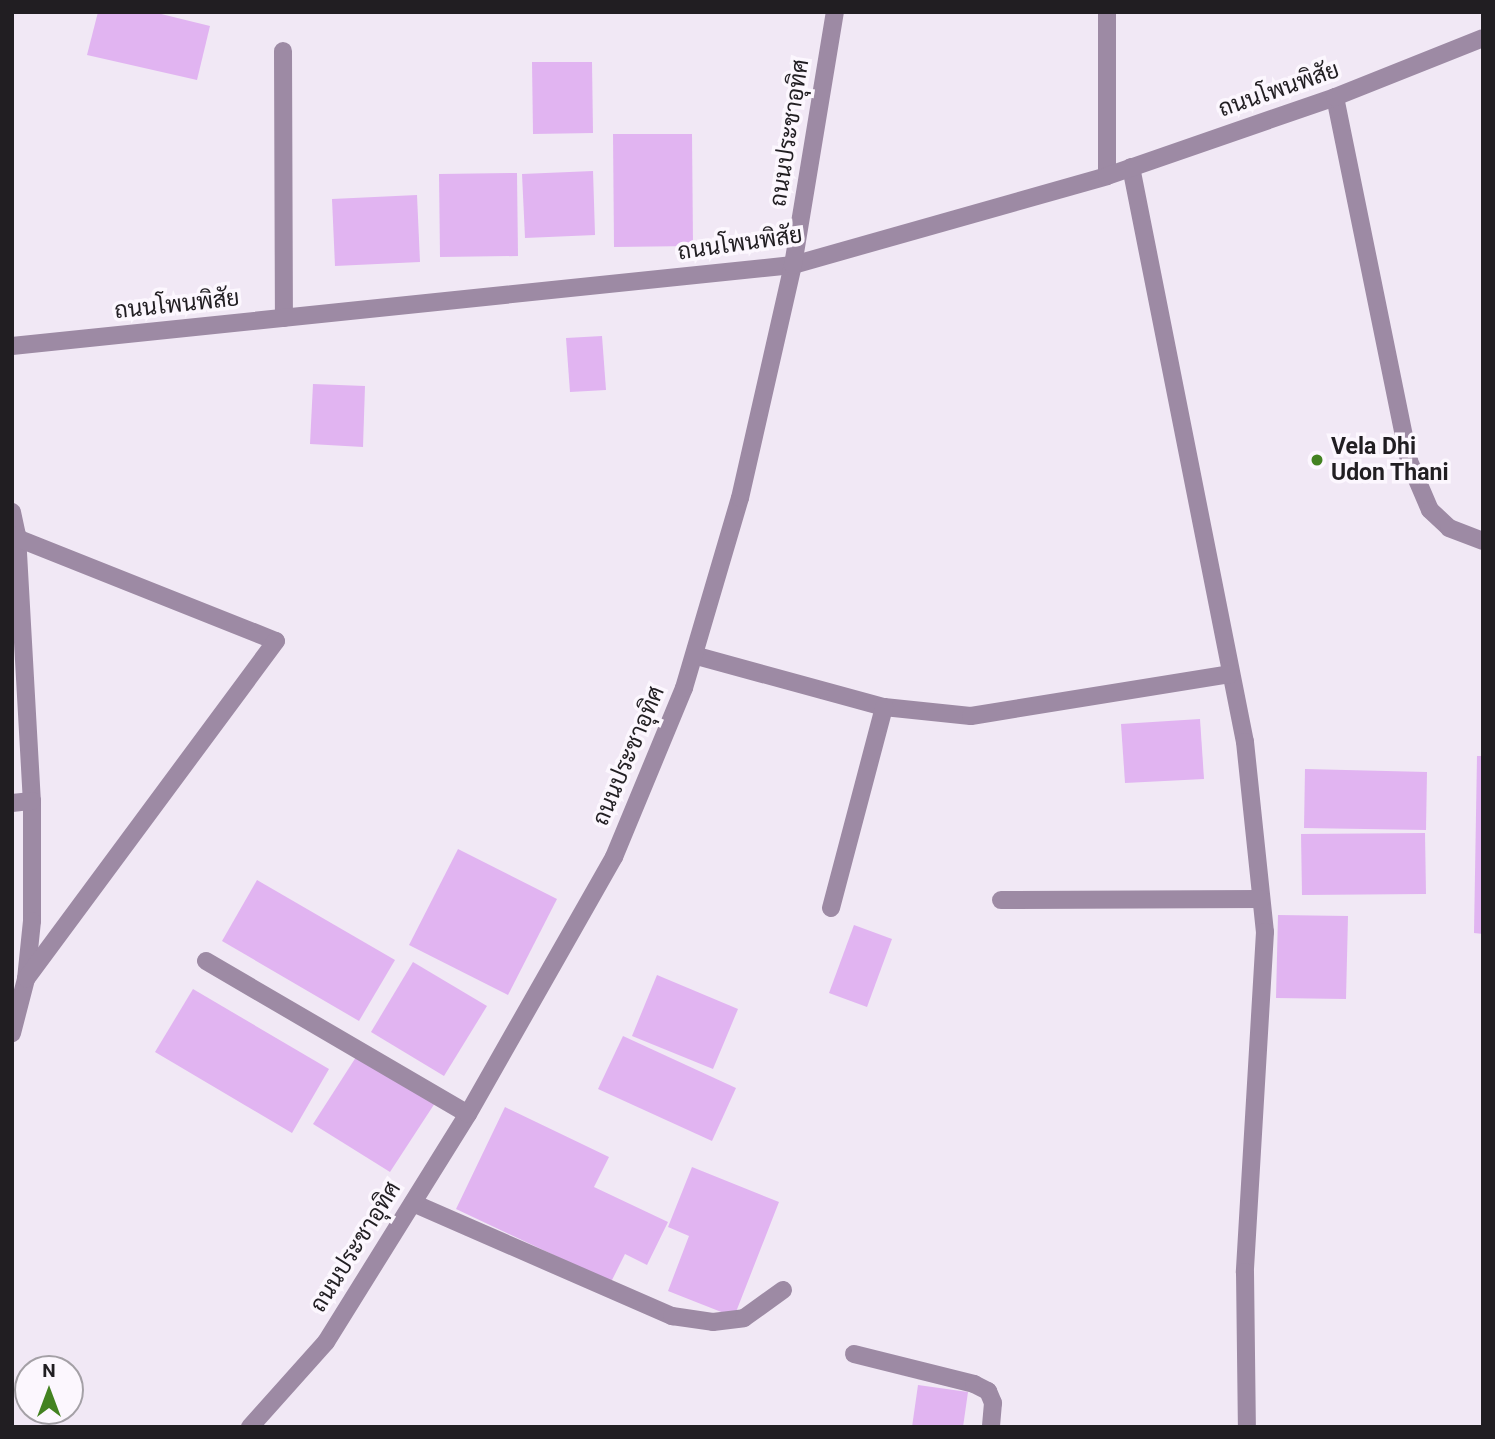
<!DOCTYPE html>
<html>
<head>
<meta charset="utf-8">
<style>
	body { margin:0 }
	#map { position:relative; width:1495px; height:1439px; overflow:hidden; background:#f1e8f5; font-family:Roboto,Sarabun,sans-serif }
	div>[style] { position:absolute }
	.building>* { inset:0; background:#e1b4f1 }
	.minor>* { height:18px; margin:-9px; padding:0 9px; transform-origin:9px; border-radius:9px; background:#9d8aa4 }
	.dots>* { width:19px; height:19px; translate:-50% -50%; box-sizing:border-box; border:4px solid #fcf7fe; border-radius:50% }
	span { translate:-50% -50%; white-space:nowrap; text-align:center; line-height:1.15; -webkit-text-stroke:7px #fcf7fe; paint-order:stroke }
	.street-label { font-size:23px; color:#211e22 }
	.poi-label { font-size:23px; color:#211e22; font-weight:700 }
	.left { translate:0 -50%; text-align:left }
	.frame { position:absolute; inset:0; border:14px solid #211e22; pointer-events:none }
	.north { position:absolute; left:14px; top:1355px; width:70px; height:70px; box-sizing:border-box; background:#fcf7fe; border:2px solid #a4a0a6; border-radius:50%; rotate:0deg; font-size:19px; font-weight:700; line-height:28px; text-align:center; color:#211e22 }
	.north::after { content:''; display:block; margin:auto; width:24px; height:32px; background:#438221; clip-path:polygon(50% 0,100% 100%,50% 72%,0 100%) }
</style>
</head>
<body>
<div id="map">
	<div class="building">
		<div style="clip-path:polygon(98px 12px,153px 12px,210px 26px,197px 80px,87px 55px)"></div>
		<div style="clip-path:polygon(532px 62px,592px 62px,593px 133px,533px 134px)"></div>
		<div style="clip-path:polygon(613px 134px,692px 134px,693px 246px,614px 247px)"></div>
		<div style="clip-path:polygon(593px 171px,595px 235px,525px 238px,522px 174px)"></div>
		<div style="clip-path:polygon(517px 173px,518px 256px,440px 257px,439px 174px)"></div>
		<div style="clip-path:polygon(417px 195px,420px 262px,335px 266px,332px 199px)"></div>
		<div style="clip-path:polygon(602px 336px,606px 390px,570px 392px,566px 338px)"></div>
		<div style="clip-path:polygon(313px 384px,365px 386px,363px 447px,310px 444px)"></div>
		<div style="clip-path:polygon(1200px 719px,1204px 779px,1125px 783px,1121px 724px)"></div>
		<div style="clip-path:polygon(1477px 756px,1483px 756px,1483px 934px,1474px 933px)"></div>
		<div style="clip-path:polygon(1305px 769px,1427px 772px,1426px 830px,1304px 828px)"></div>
		<div style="clip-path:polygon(1425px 833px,1426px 894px,1302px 895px,1301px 834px)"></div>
		<div style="clip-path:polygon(458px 849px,557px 899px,508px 995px,409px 945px)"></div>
		<div style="clip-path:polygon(257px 880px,395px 960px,359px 1021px,222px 941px)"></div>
		<div style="clip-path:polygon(1278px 915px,1348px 916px,1346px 999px,1276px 998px)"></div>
		<div style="clip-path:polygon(854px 925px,892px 939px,867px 1007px,829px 993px)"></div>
		<div style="clip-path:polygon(413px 962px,487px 1006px,444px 1076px,371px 1032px)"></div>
		<div style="clip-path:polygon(657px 975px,738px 1009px,713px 1069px,632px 1036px)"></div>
		<div style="clip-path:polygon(193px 989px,329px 1069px,292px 1133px,155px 1052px)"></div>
		<div style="clip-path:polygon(623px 1036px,736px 1088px,712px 1141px,598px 1089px)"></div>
		<div style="clip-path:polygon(358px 1054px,435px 1103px,390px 1172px,313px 1124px)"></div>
		<div style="clip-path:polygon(505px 1107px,609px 1157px,594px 1187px,668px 1222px,647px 1265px,625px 1254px,611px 1282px,456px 1209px)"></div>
		<div style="clip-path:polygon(692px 1167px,779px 1202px,734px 1317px,668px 1291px,689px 1236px,668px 1227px)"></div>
		<div style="clip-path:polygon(918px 1385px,968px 1392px,963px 1427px,912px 1427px)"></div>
	</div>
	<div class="minor">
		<div style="left:283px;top:51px;width:267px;rotate:89.8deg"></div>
		<div style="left:1335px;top:97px;width:371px;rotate:78.5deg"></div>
		<div style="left:1409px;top:461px;width:53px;rotate:66.8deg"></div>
		<div style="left:1430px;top:510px;width:26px;rotate:43deg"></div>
		<div style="left:1449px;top:528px;width:36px;rotate:21deg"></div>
		<div style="left:1131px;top:167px;width:586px;rotate:78.79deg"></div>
		<div style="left:1245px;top:742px;width:191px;rotate:84deg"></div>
		<div style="left:1265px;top:932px;width:341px;rotate:93.4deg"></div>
		<div style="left:1245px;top:1272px;width:155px;rotate:89.3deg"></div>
		<div style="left:1107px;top:176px;width:164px;rotate:-90deg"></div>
		<div style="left:12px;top:346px;width:785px;rotate:-5.92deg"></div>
		<div style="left:793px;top:265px;width:326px;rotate:-15.8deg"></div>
		<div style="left:1107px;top:176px;width:241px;rotate:-19.1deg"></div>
		<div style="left:1335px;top:97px;width:159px;rotate:-21.7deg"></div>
		<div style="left:12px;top:512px;width:24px;rotate:78deg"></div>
		<div style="left:17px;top:535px;width:266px;rotate:86.8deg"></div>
		<div style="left:32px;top:801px;width:120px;rotate:90deg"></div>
		<div style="left:32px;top:921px;width:58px;rotate:95.9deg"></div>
		<div style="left:26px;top:979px;width:56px;rotate:104.5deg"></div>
		<div style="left:12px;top:536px;width:284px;rotate:21.7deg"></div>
		<div style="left:276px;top:641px;width:420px;rotate:126.5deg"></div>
		<div style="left:697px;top:656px;width:194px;rotate:15.3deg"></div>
		<div style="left:884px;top:707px;width:87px;rotate:5.9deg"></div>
		<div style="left:971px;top:716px;width:262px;rotate:-9.2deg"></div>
		<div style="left:12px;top:803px;width:20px;rotate:-6deg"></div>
		<div style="left:1001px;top:900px;width:260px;rotate:-0.2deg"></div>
		<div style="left:831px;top:908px;width:208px;rotate:-75.2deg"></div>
		<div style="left:206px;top:961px;width:303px;rotate:30.3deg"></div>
		<div style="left:413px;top:1203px;width:283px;rotate:23.6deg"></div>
		<div style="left:672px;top:1316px;width:41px;rotate:8.3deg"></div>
		<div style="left:713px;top:1322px;width:31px;rotate:-7deg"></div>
		<div style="left:744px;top:1318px;width:48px;rotate:-35.7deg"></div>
		<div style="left:854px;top:1354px;width:124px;rotate:14deg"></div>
		<div style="left:974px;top:1384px;width:16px;rotate:27deg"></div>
		<div style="left:988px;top:1391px;width:13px;rotate:67deg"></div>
		<div style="left:993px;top:1403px;width:24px;rotate:95deg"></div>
		<div style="left:250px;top:1427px;width:114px;rotate:-48.2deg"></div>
		<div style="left:326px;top:1342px;width:269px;rotate:-58.1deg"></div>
		<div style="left:468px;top:1114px;width:296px;rotate:-60.4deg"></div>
		<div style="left:614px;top:857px;width:183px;rotate:-67.5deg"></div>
		<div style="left:684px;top:688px;width:198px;rotate:-73.6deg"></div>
		<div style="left:740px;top:498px;width:239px;rotate:-77.2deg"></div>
		<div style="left:793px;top:265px;width:256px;rotate:-80.6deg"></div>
	</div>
	<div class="dots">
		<div style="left:1317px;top:460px;background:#438221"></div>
	</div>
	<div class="street-label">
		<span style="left:1279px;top:90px;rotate:-19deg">ถนนโพนพิสัย</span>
		<span style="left:790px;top:133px;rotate:-81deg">ถนนประชาอุทิศ</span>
		<span style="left:740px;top:244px;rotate:-8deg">ถนนโพนพิสัย</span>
		<span style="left:177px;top:305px;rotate:-6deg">ถนนโพนพิสัย</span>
		<span style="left:629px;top:756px;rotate:-67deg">ถนนประชาอุทิศ</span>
		<span style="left:356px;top:1247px;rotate:-58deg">ถนนประชาอุทิศ</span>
	</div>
	<div class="poi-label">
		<span class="left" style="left:1331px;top:460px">Vela Dhi<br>Udon Thani</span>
	</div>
	<div class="frame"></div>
	<div class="north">N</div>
</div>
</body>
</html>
